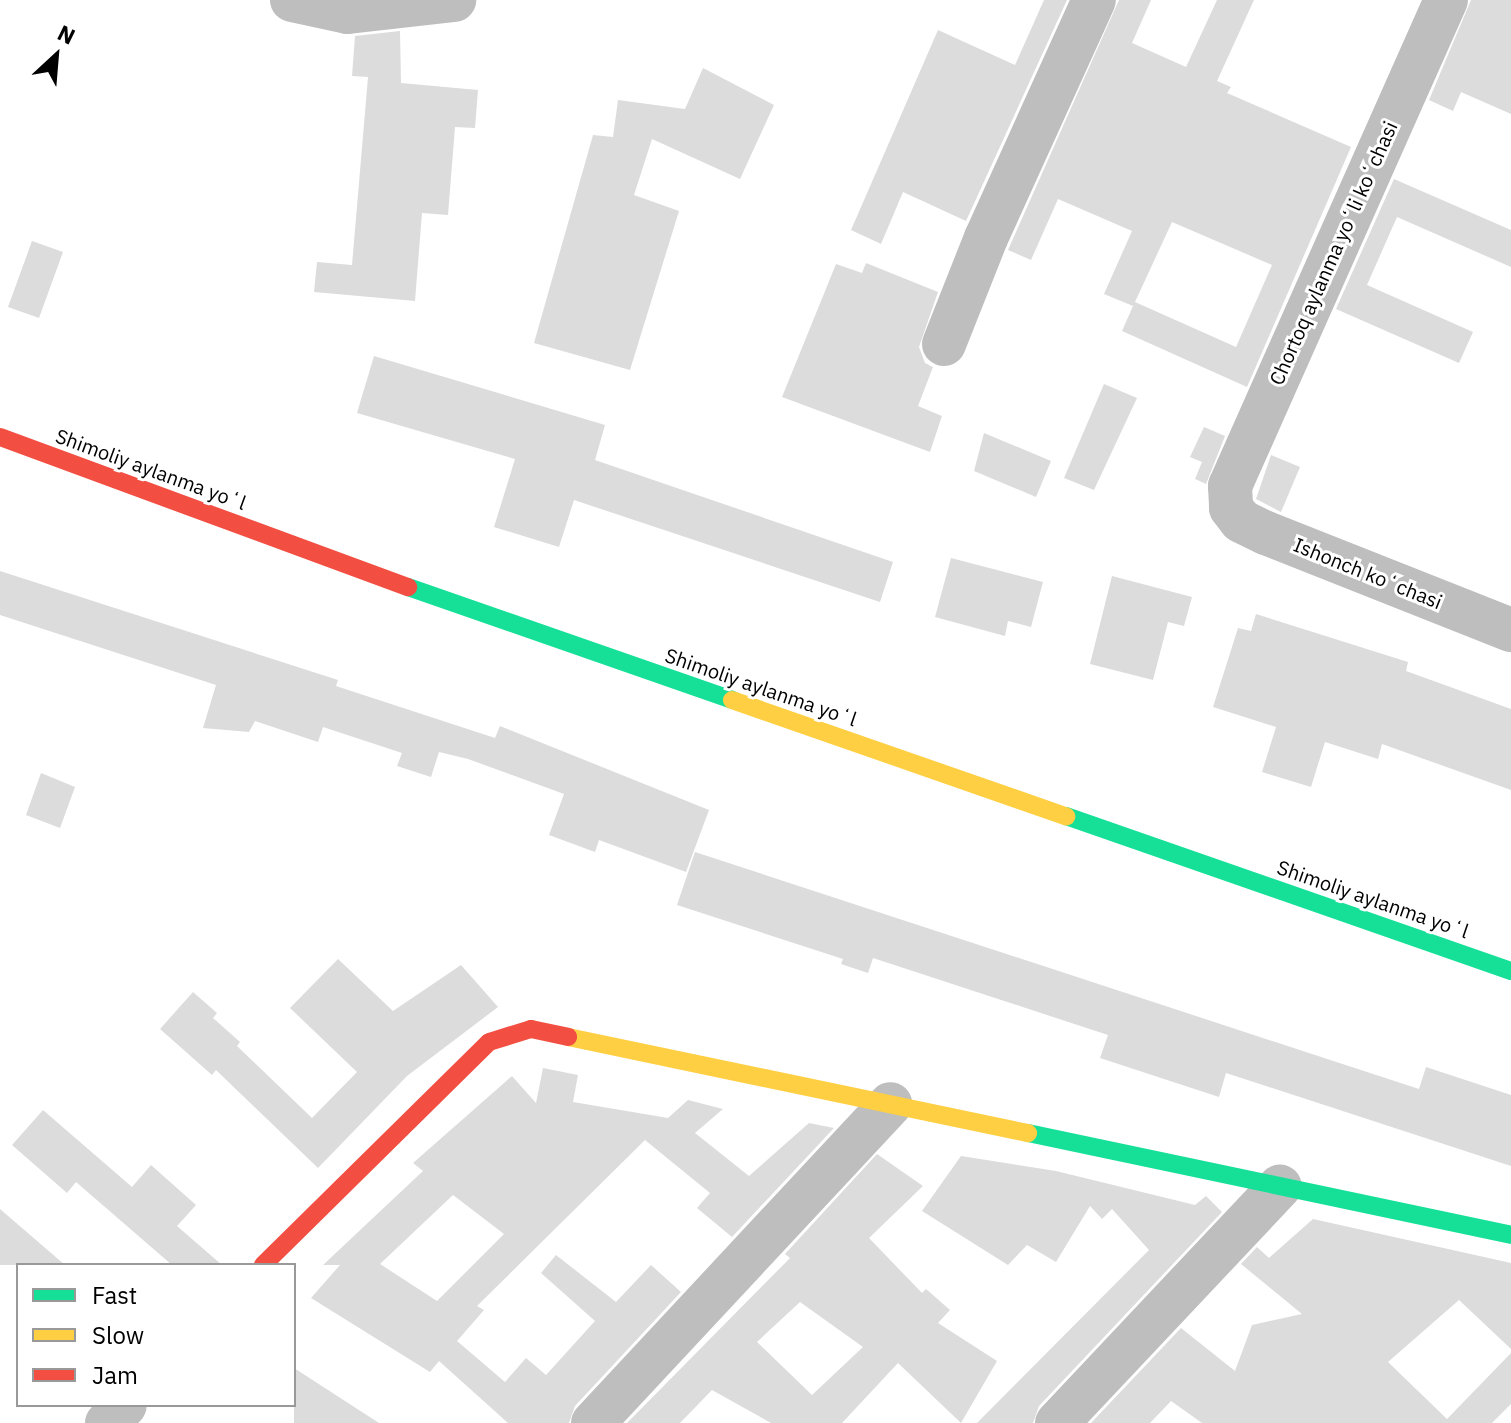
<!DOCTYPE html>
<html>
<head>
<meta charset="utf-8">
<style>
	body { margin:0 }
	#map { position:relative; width:1511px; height:1423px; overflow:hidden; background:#fff; font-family:"IBM Plex Sans",sans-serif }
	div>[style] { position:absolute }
	.building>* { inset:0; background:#dcdcdc }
	.street>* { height:44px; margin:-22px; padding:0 22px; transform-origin:22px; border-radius:22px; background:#bebebe }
	.fast>* { height:18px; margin:-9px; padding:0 9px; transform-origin:9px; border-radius:9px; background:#16e098 }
	.slow>* { height:18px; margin:-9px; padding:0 9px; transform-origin:9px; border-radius:9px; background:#ffcf43 }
	.jam>* { height:18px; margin:-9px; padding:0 9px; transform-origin:9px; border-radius:9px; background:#f24e42 }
	span { translate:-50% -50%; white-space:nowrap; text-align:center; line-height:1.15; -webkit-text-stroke:6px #fff; paint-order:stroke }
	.street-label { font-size:20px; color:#000 }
	.legend { position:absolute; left:16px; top:1263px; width:280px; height:144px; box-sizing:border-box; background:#fff; border:2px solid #999; margin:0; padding:10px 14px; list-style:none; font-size:24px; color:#000 }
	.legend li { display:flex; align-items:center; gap:16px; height:40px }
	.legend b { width:40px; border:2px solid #999 }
	.north { position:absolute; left:16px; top:16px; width:80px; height:80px; -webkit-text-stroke:6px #fff; paint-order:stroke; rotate:26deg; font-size:22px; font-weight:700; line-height:32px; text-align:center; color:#000 }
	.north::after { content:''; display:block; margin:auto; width:28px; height:36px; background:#000; clip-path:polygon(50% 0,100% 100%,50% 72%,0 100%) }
</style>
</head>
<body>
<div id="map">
	<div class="building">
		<div style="clip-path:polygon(1044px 0,1067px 0,966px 221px,903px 192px,881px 244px,851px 230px,938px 30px,1015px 65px)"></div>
		<div style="clip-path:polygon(evenodd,1119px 0,1151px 0,1132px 43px,1186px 67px,1217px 0,1254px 0,1217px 81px,1231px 87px,1227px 93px,1351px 147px,1247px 387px,1122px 331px,1133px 306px,1104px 294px,1132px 231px,1058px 199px,1031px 260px,1008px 250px,1119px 0,1172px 222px,1272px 265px,1236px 347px,1135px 302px,1172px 222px)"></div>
		<div style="clip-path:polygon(1471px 0,1511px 0,1511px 114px,1461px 92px,1453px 111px,1429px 100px)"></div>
		<div style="clip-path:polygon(400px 31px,401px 83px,478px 90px,475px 128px,455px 127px,448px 215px,422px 213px,415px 301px,314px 292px,317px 262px,352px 265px,368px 77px,352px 76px,355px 36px)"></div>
		<div style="clip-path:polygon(703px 68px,774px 105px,740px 179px,652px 139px,634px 195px,679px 211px,630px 370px,534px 343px,593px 135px,613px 137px,618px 100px,685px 109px)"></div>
		<div style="clip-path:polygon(1394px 179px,1511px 230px,1511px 267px,1397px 217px,1367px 285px,1473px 332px,1459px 363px,1336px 309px)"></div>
		<div style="clip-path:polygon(32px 241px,63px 252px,39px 318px,8px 307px)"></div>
		<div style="clip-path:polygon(866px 263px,938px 292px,919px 347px,925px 363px,933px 367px,918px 406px,942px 416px,930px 452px,782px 397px,836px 264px,862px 273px)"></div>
		<div style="clip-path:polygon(374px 356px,605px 425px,595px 460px,893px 562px,880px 602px,574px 500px,559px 547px,494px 527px,515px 459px,357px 413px)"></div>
		<div style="clip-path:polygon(1104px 384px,1137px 398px,1094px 490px,1064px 478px)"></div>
		<div style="clip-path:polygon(1204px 427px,1225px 436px,1206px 484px,1195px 479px,1202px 462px,1190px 457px)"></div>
		<div style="clip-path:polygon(984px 433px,1051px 461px,1036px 497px,974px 471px)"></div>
		<div style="clip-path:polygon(1271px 455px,1300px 467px,1281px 512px,1256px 499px)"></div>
		<div style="clip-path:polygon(951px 558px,1043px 582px,1031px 627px,1008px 621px,1005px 636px,935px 617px)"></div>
		<div style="clip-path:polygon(0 571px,338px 680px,336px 686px,495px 738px,500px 726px,709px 810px,686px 872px,599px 840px,595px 852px,549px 835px,564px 794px,468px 759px,439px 752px,431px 777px,397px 766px,402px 753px,323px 727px,318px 742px,255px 721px,249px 732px,203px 728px,216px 685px,0 615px)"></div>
		<div style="clip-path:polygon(1112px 576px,1192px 597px,1184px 626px,1168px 622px,1153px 680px,1090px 664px)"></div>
		<div style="clip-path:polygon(1256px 614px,1408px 662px,1406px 671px,1511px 709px,1511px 790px,1382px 744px,1378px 759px,1325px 742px,1311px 787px,1262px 772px,1276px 727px,1213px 707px,1238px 628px,1251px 631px)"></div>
		<div style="clip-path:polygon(41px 773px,75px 787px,60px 828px,26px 815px)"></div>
		<div style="clip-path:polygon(695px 852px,1419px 1089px,1426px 1067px,1511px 1095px,1511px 1166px,1226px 1073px,1219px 1097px,1100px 1058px,1108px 1035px,873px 958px,868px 973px,841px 964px,843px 959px,677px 905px)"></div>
		<div style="clip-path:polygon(338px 959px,393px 1011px,461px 965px,498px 1007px,407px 1076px,318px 1168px,216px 1070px,212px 1075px,160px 1029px,193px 992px,217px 1013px,213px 1018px,240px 1042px,237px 1046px,312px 1118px,357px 1072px,290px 1008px)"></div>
		<div style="clip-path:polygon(evenodd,543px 1068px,578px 1075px,573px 1102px,668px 1118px,688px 1100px,723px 1109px,695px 1133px,749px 1176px,809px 1123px,834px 1128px,732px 1237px,697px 1208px,710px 1193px,645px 1140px,477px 1306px,484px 1310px,457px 1341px,505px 1382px,526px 1358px,546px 1375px,595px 1321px,541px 1273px,556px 1255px,616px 1302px,651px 1265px,681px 1292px,575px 1406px,569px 1423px,508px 1423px,439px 1361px,430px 1372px,311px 1298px,340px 1265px,323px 1265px,423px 1171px,413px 1163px,512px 1076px,536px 1103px,543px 1068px,453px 1195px,504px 1234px,437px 1301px,380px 1264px,453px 1195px)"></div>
		<div style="clip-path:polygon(43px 1110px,132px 1187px,151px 1165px,196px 1205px,177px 1226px,222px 1265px,172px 1265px,76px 1182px,67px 1193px,12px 1145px)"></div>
		<div style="clip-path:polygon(evenodd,877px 1154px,923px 1186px,869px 1238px,922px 1293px,926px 1289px,950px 1310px,938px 1323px,997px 1361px,961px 1423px,898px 1363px,842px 1423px,771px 1423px,712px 1390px,680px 1423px,627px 1423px,790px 1258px,785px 1254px,877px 1154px,800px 1302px,863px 1347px,812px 1395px,757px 1342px,800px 1302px)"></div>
		<div style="clip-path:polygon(961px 1156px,1056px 1171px,1195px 1205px,1206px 1196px,1222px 1212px,1039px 1406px,1033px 1423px,977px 1423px,1149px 1250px,1112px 1209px,1102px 1219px,1090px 1206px,1056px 1262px,1027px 1245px,1008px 1265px,922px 1211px)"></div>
		<div style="clip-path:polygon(0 1209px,65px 1265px,0 1265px)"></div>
		<div style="clip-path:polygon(1313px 1219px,1511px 1263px,1511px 1349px,1459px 1300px,1388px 1362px,1447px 1419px,1511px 1353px,1511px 1404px,1492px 1423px,1202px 1423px,1171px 1401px,1150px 1423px,1091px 1423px,1181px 1328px,1235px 1371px,1252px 1325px,1302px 1314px,1241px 1264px,1257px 1247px,1269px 1258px)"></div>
		<div style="clip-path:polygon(294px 1368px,379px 1423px,294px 1423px)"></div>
	</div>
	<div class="street">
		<div style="left:292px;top:0;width:57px;rotate:12.1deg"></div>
		<div style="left:348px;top:12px;width:107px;rotate:-6.5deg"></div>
		<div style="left:1446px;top:0;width:532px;rotate:113.96deg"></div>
		<div style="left:1230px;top:486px;width:22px;rotate:87deg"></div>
		<div style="left:1231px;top:508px;width:16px;rotate:52deg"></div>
		<div style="left:1241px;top:521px;width:28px;rotate:26deg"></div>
		<div style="left:1266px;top:533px;width:264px;rotate:21.6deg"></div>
		<div style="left:944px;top:344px;width:114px;rotate:-68.4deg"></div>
		<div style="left:986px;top:238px;width:261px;rotate:-65.6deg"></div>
		<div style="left:107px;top:1423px;width:25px;rotate:-45deg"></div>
		<div style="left:593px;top:1423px;width:436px;rotate:-47deg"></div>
		<div style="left:1057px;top:1423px;width:325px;rotate:-46.7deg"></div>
	</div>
	<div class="fast">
		<div style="left:408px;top:587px;width:343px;rotate:19.2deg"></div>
		<div style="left:1066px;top:816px;width:471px;rotate:19.2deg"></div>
		<div style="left:1028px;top:1133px;width:494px;rotate:11.9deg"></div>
	</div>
	<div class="slow">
		<div style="left:732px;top:700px;width:354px;rotate:19.2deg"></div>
		<div style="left:568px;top:1037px;width:470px;rotate:11.8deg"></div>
	</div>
	<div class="jam">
		<div style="left:0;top:437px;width:435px;rotate:20.2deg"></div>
		<div style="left:263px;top:1265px;width:317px;rotate:-44.6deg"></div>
		<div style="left:489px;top:1042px;width:44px;rotate:-17.2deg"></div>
		<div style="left:531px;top:1029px;width:38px;rotate:12deg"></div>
	</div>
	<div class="street-label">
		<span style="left:1333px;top:253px;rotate:-66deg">Chortoq aylanma yoʻli koʻchasi</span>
		<span style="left:151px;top:469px;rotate:20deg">Shimoliy aylanma yoʻl</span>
		<span style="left:1368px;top:573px;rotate:22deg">Ishonch koʻchasi</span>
		<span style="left:761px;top:687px;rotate:19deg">Shimoliy aylanma yoʻl</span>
		<span style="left:1373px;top:899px;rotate:19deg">Shimoliy aylanma yoʻl</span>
	</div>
	<ul class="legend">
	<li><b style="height:10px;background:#16e098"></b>Fast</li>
	<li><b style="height:10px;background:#ffcf43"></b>Slow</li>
	<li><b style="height:10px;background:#f24e42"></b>Jam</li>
	</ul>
	<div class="north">N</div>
</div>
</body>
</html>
